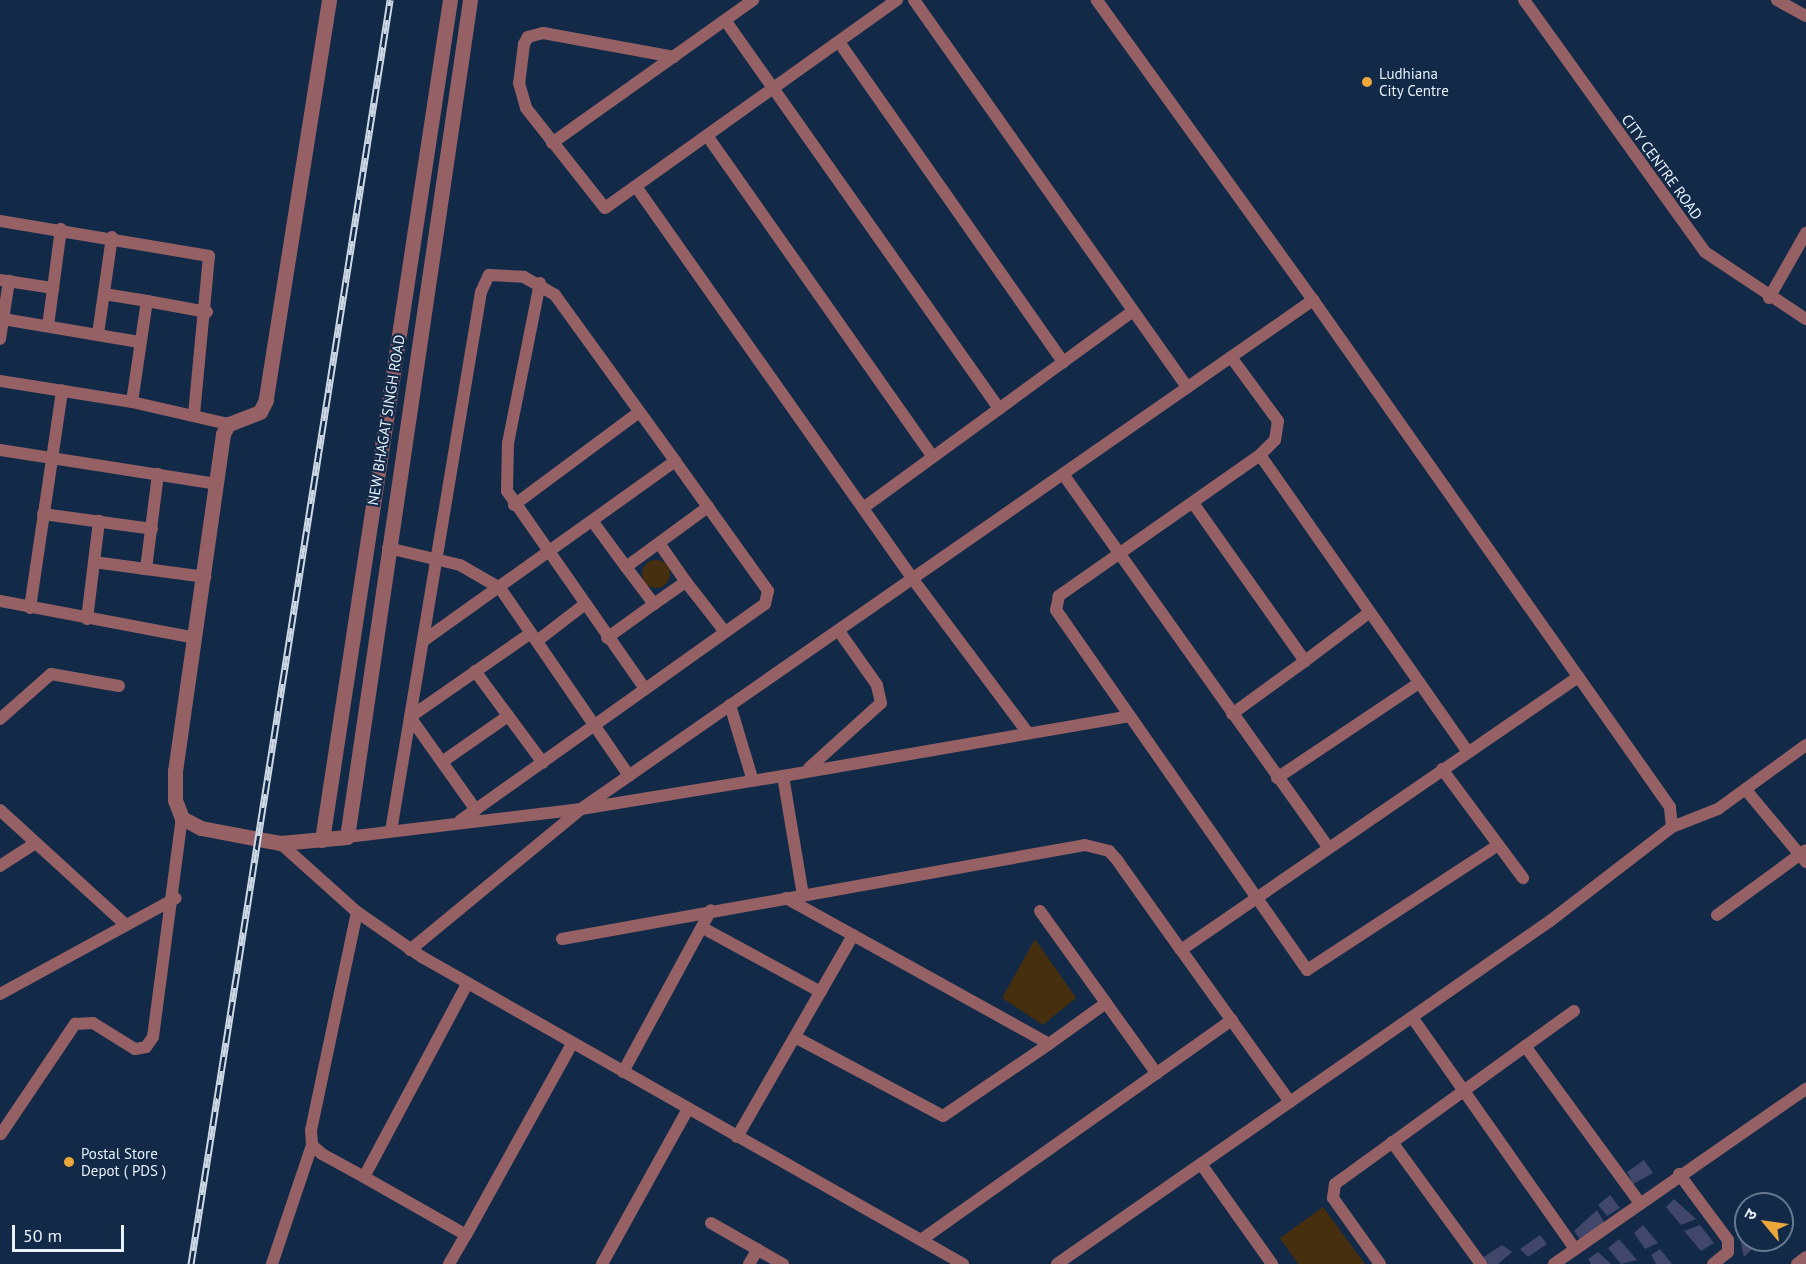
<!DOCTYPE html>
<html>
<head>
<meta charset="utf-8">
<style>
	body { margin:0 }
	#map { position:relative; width:1806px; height:1264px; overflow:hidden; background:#122a47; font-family:"PT Sans","Noto Sans Devanagari",sans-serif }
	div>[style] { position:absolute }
	.green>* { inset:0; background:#452f0f }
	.round { border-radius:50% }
	.building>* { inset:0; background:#40476b }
	.minor>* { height:12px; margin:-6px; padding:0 6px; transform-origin:6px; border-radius:6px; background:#966165 }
	.tertiary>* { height:15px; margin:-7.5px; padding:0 7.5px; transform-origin:7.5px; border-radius:7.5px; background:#966165 }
	.rail>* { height:7px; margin-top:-3.5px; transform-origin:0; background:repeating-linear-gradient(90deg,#122a47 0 14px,#cdd8e5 0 28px); box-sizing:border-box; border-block:2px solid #cdd8e5 }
	.dots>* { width:16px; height:16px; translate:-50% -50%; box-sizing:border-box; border:3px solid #122a47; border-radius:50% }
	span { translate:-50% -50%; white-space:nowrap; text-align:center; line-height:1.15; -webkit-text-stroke:4.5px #122a47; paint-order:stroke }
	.poi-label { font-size:15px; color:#e7f0fb }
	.left { translate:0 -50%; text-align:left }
	.street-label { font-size:15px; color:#e7f0fb }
	.north { position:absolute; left:1734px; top:1192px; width:60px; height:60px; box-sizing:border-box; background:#122a47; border:2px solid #67798f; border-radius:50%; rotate:299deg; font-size:16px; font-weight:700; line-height:24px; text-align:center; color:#e7f0fb }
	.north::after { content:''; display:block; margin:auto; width:21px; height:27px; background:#eda83b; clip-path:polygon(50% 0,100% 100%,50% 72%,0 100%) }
	.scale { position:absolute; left:12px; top:1225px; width:112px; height:27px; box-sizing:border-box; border:3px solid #e7f0fb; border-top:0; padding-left:8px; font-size:18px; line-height:21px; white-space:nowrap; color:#e7f0fb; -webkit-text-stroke:4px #122a47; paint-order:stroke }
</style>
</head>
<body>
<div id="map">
	<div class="green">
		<div class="round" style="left:642px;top:560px;width:28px;height:28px"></div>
		<div style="clip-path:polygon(1035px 939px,1076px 998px,1043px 1025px,1002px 998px)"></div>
		<div style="clip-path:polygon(1323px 1207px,1365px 1264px,1298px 1264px,1280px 1238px)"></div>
	</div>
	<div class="building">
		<div style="clip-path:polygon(1644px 1160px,1653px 1173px,1633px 1184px,1627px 1172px)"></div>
		<div style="clip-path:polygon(1610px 1195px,1620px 1208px,1607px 1216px,1598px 1205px)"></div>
		<div style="clip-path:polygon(1674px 1199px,1696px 1219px,1681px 1225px,1666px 1207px)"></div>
		<div style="clip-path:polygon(1597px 1210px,1604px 1222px,1581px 1241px,1574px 1231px)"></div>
		<div style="clip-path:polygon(1643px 1225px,1658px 1243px,1645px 1249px,1634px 1233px)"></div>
		<div style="clip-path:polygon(1700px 1225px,1714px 1243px,1701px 1251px,1684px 1231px)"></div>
		<div style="clip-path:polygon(1540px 1235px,1547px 1244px,1528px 1257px,1520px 1249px)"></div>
		<div style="clip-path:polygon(1746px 1235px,1746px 1240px,1761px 1240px,1744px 1257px,1740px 1239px)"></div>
		<div style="clip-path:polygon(1619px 1239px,1637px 1260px,1621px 1264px,1608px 1248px)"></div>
		<div style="clip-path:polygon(1502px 1245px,1512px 1252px,1498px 1264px,1487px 1264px,1482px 1258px)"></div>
		<div style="clip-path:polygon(1660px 1249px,1672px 1264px,1656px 1264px,1651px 1255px)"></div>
		<div style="clip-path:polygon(1598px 1252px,1611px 1264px,1591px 1264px,1588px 1259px)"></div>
	</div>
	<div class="minor">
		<div style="left:914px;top:0;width:474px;rotate:54.8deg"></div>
		<div style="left:1524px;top:0;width:310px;rotate:54.3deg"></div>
		<div style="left:1705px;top:252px;width:121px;rotate:33.6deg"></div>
		<div style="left:1777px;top:0;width:33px;rotate:29deg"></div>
		<div style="left:725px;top:20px;width:476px;rotate:54.8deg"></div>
		<div style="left:839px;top:42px;width:391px;rotate:55deg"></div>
		<div style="left:674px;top:57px;width:133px;rotate:-169.6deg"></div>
		<div style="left:543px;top:33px;width:16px;rotate:165deg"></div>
		<div style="left:528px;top:37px;width:8px;rotate:120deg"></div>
		<div style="left:524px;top:44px;width:39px;rotate:97deg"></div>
		<div style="left:519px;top:83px;width:26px;rotate:74deg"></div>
		<div style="left:526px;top:108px;width:127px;rotate:51.7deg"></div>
		<div style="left:605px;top:208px;width:359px;rotate:-35.5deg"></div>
		<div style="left:708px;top:137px;width:391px;rotate:54.9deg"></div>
		<div style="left:552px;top:143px;width:247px;rotate:-35.4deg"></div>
		<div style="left:637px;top:188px;width:477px;rotate:54.8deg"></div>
		<div style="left:912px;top:578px;width:194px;rotate:53.2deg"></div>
		<div style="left:0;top:221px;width:212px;rotate:9.5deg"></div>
		<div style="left:209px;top:256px;width:159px;rotate:95.4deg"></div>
		<div style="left:0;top:280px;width:54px;rotate:8.6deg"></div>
		<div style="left:540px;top:283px;width:163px;rotate:101.3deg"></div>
		<div style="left:508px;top:443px;width:48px;rotate:91.2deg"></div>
		<div style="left:507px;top:491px;width:241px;rotate:55.1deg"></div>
		<div style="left:104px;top:294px;width:44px;rotate:9.2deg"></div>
		<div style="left:1769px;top:298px;width:75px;rotate:-60.4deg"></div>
		<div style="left:3px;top:319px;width:138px;rotate:9.6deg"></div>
		<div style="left:48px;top:326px;width:98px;rotate:-82.4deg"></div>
		<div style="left:98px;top:334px;width:98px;rotate:-81.8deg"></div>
		<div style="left:0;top:339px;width:59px;rotate:-81.2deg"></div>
		<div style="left:1231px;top:357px;width:79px;rotate:53.7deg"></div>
		<div style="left:1278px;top:421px;width:19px;rotate:99deg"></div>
		<div style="left:1275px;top:440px;width:21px;rotate:135deg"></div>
		<div style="left:1260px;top:455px;width:361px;rotate:55deg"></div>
		<div style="left:0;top:381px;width:134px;rotate:9deg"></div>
		<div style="left:132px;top:402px;width:98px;rotate:12.9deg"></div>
		<div style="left:132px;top:402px;width:102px;rotate:-81.6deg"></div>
		<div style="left:147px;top:301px;width:61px;rotate:10.4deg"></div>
		<div style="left:0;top:450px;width:219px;rotate:8.9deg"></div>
		<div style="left:1260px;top:455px;width:246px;rotate:145deg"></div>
		<div style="left:1059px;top:596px;width:14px;rotate:102deg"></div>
		<div style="left:1056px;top:610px;width:439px;rotate:55.1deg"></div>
		<div style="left:1307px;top:970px;width:228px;rotate:-33.2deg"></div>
		<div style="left:158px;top:474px;width:96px;rotate:97.2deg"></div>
		<div style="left:146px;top:569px;width:60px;rotate:7.7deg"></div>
		<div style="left:1063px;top:474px;width:458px;rotate:54.6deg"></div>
		<div style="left:1193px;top:503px;width:194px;rotate:54.7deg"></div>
		<div style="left:1305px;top:661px;width:81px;rotate:-37deg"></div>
		<div style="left:514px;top:505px;width:156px;rotate:-36.6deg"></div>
		<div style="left:863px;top:508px;width:334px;rotate:-36.1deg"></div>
		<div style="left:43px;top:514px;width:110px;rotate:7.8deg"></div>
		<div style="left:593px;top:522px;width:56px;rotate:53.7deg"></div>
		<div style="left:626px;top:567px;width:102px;rotate:-36.2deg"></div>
		<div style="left:388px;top:548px;width:74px;rotate:13.3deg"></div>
		<div style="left:460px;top:565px;width:46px;rotate:29.9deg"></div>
		<div style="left:500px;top:588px;width:228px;rotate:55.5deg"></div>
		<div style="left:94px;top:562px;width:52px;rotate:7.7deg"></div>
		<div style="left:686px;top:582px;width:63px;rotate:52deg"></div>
		<div style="left:0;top:601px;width:198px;rotate:10.7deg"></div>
		<div style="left:654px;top:604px;width:39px;rotate:-35deg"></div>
		<div style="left:686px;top:582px;width:47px;rotate:-124.7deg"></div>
		<div style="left:30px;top:608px;width:220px;rotate:-81.6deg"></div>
		<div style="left:87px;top:619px;width:99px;rotate:-83deg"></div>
		<div style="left:607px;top:638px;width:58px;rotate:-35.9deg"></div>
		<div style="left:654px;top:604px;width:46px;rotate:-127.1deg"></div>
		<div style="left:423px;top:641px;width:310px;rotate:-35.5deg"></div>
		<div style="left:675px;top:461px;width:160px;rotate:54.4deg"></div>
		<div style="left:768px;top:591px;width:13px;rotate:103deg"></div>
		<div style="left:765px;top:604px;width:374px;rotate:144.6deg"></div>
		<div style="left:537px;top:641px;width:59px;rotate:-37.5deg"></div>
		<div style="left:475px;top:671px;width:114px;rotate:53.5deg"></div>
		<div style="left:730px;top:705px;width:79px;rotate:73.2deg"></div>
		<div style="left:1232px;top:714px;width:90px;rotate:-36deg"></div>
		<div style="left:0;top:719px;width:68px;rotate:-41.4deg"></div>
		<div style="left:51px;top:674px;width:69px;rotate:10deg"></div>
		<div style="left:442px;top:762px;width:80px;rotate:-34.9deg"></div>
		<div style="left:809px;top:768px;width:97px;rotate:-42.1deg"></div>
		<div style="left:881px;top:703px;width:18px;rotate:-103deg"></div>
		<div style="left:877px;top:685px;width:67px;rotate:-125.3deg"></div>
		<div style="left:1442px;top:769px;width:136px;rotate:53.4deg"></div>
		<div style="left:783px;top:776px;width:352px;rotate:-9.8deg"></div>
		<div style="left:1277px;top:778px;width:171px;rotate:-33.8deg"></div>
		<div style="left:1746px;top:790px;width:94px;rotate:50.2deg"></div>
		<div style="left:0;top:810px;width:169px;rotate:42.4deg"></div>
		<div style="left:476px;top:810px;width:114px;rotate:-125.4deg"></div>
		<div style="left:410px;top:717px;width:147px;rotate:-34.8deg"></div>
		<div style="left:1672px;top:827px;width:49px;rotate:-21.4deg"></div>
		<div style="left:1718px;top:809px;width:109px;rotate:-36deg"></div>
		<div style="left:391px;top:831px;width:546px;rotate:-80.52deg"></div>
		<div style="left:481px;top:292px;width:19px;rotate:-65deg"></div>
		<div style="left:489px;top:275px;width:35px;rotate:3deg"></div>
		<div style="left:524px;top:277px;width:36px;rotate:30deg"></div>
		<div style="left:555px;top:295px;width:205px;rotate:54.1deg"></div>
		<div style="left:347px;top:837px;width:236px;rotate:-6.8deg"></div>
		<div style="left:581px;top:809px;width:892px;rotate:-34.81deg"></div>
		<div style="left:1313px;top:300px;width:370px;rotate:-125.8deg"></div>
		<div style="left:280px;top:843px;width:103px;rotate:41.9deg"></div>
		<div style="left:357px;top:912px;width:79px;rotate:34.7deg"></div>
		<div style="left:422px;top:957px;width:622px;rotate:29.57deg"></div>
		<div style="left:0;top:866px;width:40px;rotate:-32.9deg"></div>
		<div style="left:786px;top:898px;width:301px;rotate:29deg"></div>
		<div style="left:1049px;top:1044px;width:128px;rotate:145.8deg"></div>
		<div style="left:943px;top:1116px;width:168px;rotate:-151.9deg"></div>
		<div style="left:1040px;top:911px;width:113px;rotate:54.3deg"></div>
		<div style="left:1106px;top:1003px;width:70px;rotate:144.3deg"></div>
		<div style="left:357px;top:912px;width:223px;rotate:101.9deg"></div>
		<div style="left:311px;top:1130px;width:15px;rotate:86deg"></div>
		<div style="left:312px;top:1145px;width:13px;rotate:42deg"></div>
		<div style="left:322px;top:1154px;width:48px;rotate:28.7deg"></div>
		<div style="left:364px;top:1177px;width:219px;rotate:-61.9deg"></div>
		<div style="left:1717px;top:915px;width:110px;rotate:-36.1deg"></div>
		<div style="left:703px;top:928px;width:134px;rotate:28.5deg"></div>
		<div style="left:562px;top:939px;width:531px;rotate:-10.19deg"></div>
		<div style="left:1085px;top:845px;width:25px;rotate:14deg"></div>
		<div style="left:1109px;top:851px;width:12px;rotate:48deg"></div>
		<div style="left:1117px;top:860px;width:110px;rotate:54.6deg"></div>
		<div style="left:410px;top:950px;width:222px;rotate:-39.5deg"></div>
		<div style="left:581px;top:809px;width:205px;rotate:-9.3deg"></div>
		<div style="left:783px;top:776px;width:121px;rotate:80.5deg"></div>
		<div style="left:0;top:994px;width:200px;rotate:-28.6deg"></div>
		<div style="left:1106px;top:1003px;width:87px;rotate:54.3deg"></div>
		<div style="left:1412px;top:1017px;width:284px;rotate:54.9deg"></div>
		<div style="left:1525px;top:1046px;width:195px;rotate:53.8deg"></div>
		<div style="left:623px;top:1072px;width:184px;rotate:-61.5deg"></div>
		<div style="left:1290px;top:1102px;width:187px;rotate:-125.6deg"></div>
		<div style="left:1181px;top:950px;width:482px;rotate:-34.5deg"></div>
		<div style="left:1px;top:1134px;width:133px;rotate:-56.1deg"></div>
		<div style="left:75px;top:1024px;width:18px;rotate:-3deg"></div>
		<div style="left:93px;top:1023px;width:49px;rotate:31.8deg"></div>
		<div style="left:135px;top:1049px;width:11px;rotate:-10deg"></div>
		<div style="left:146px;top:1047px;width:12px;rotate:-55deg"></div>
		<div style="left:153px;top:1037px;width:221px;rotate:-82.5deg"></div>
		<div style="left:737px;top:1137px;width:233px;rotate:-60.1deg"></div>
		<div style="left:1392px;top:1142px;width:151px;rotate:53.9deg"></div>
		<div style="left:1201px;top:1164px;width:123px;rotate:54.6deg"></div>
		<div style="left:1679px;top:1174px;width:82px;rotate:53.4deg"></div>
		<div style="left:1728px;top:1240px;width:12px;rotate:90deg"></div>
		<div style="left:1728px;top:1252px;width:19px;rotate:141deg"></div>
		<div style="left:364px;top:1177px;width:117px;rotate:29.6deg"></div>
		<div style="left:466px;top:1235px;width:218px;rotate:-61deg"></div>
		<div style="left:711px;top:1223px;width:83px;rotate:29.7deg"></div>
		<div style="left:921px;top:1240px;width:381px;rotate:-35.3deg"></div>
		<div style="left:272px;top:1264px;width:126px;rotate:-71.4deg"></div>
		<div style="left:449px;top:1264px;width:34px;rotate:-60deg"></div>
		<div style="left:602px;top:1264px;width:177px;rotate:-61deg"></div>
		<div style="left:749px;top:1264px;width:17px;rotate:-59deg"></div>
		<div style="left:1057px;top:1264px;width:601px;rotate:-34.83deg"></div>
		<div style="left:1550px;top:921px;width:154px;rotate:-37.6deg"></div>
		<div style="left:1672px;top:827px;width:20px;rotate:-96deg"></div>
		<div style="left:1670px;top:807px;width:620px;rotate:-125.15deg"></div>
		<div style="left:1380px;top:1264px;width:81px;rotate:-125.5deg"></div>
		<div style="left:1333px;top:1198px;width:14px;rotate:-82deg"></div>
		<div style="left:1335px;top:1184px;width:295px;rotate:-35.9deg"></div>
		<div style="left:1554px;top:1264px;width:307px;rotate:-34.8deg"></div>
		<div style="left:1797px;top:1264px;width:11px;rotate:-38deg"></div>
	</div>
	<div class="tertiary">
		<div style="left:329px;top:0;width:405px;rotate:99deg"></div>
		<div style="left:266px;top:400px;width:13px;rotate:117deg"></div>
		<div style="left:260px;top:412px;width:34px;rotate:159deg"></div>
		<div style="left:228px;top:424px;width:11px;rotate:117deg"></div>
		<div style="left:223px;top:434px;width:340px;rotate:98.1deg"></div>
		<div style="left:175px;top:771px;width:29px;rotate:90deg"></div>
		<div style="left:175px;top:800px;width:19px;rotate:69deg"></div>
		<div style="left:182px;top:818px;width:21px;rotate:28deg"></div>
		<div style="left:201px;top:828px;width:80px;rotate:10.8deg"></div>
		<div style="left:280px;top:843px;width:67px;rotate:-5.1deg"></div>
		<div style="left:347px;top:837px;width:846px;rotate:-81.64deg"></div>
		<div style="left:322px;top:840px;width:850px;rotate:-81.34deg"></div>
	</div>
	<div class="rail">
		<div style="left:191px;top:1264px;width:1280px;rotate:-81.05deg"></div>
	</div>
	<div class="dots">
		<div style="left:1367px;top:82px;background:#eda83b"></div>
		<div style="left:69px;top:1162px;background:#eda83b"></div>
	</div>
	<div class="poi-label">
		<span class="left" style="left:1379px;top:82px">Ludhiana<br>City Centre</span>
		<span class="left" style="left:81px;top:1162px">Postal Store<br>Depot ( PDS )</span>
	</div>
	<div class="street-label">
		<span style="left:1662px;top:167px;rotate:54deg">CITY CENTRE ROAD</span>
		<span style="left:386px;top:420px;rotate:-81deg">NEW BHAGAT SINGH ROAD</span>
	</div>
	<div class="north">उ</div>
	<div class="scale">50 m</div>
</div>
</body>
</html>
